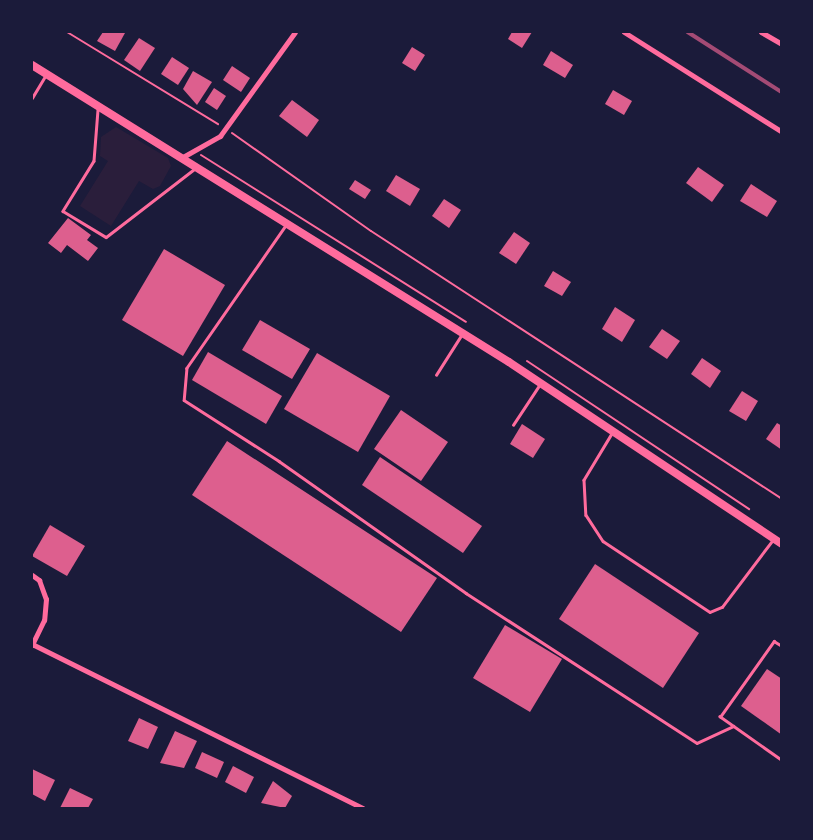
<!DOCTYPE html>
<html>
<head>
<meta charset="utf-8">
<style>
	body { margin:0 }
	#map { position:relative; width:813px; height:840px; overflow:hidden; background:#1b1b3a; font-family:Barlow,sans-serif }
	div>[style] { position:absolute }
	.green>* { inset:0; background:#2a1e3b }
	.building>* { inset:0; background:#dd5f8e }
	.path>* { height:2px; margin:-1px; padding:0 1px; transform-origin:1px; border-radius:1px; background:#ff6b9d }
	.service>* { height:2.5px; margin:-1.25px; padding:0 1.25px; transform-origin:1.25px; border-radius:1.25px; background:#ff6b9d }
	.minor>* { height:5px; margin:-2.5px; padding:0 2.5px; transform-origin:2.5px; border-radius:2.5px; background:#ff6b9d }
	.primary>* { height:8px; margin:-4px; padding:0 4px; transform-origin:4px; border-radius:4px; background:#ff6b9d }
	.rail>* { height:3.5px; margin:-1.75px; padding:0 1.75px; transform-origin:1.75px; border-radius:1.75px; background:#a44b75 }
	span { translate:-50% -50%; white-space:nowrap; text-align:center; line-height:1.15; -webkit-text-stroke:7px #1b1b3a; paint-order:stroke }
	.frame { position:absolute; inset:0; border:33px solid #1b1b3a; pointer-events:none }
</style>
</head>
<body>
<div id="map">
	<div class="green">
		<div style="clip-path:polygon(116px 127px,168px 158px,171px 166px,160px 186px,153px 189px,139px 181px,111px 226px,80px 206px,108px 161px,100px 156px,101px 137px)"></div>
	</div>
	<div class="building">
		<div style="clip-path:polygon(103px 32px,125px 33px,115px 51px,97px 41px)"></div>
		<div style="clip-path:polygon(512px 32px,532px 32px,522px 48px,508px 39px)"></div>
		<div style="clip-path:polygon(139px 38px,155px 48px,140px 71px,124px 60px)"></div>
		<div style="clip-path:polygon(412px 47px,425px 55px,415px 71px,402px 63px)"></div>
		<div style="clip-path:polygon(551px 51px,573px 65px,565px 78px,543px 65px)"></div>
		<div style="clip-path:polygon(172px 57px,189px 68px,178px 85px,161px 74px)"></div>
		<div style="clip-path:polygon(232px 66px,250px 78px,241px 92px,223px 80px)"></div>
		<div style="clip-path:polygon(193px 71px,212px 82px,197px 105px,183px 89px)"></div>
		<div style="clip-path:polygon(214px 88px,226px 96px,217px 110px,205px 102px)"></div>
		<div style="clip-path:polygon(613px 90px,632px 101px,624px 115px,605px 104px)"></div>
		<div style="clip-path:polygon(292px 100px,319px 120px,307px 137px,279px 116px)"></div>
		<div style="clip-path:polygon(698px 167px,724px 185px,712px 202px,686px 183px)"></div>
		<div style="clip-path:polygon(396px 175px,420px 189px,410px 206px,386px 191px)"></div>
		<div style="clip-path:polygon(355px 180px,371px 190px,365px 199px,349px 189px)"></div>
		<div style="clip-path:polygon(751px 184px,777px 201px,767px 217px,740px 201px)"></div>
		<div style="clip-path:polygon(444px 199px,461px 210px,449px 228px,432px 216px)"></div>
		<div style="clip-path:polygon(68px 218px,91px 235px,87px 240px,98px 248px,88px 261px,67px 245px,61px 253px,48px 243px)"></div>
		<div style="clip-path:polygon(514px 232px,530px 243px,516px 264px,499px 253px)"></div>
		<div style="clip-path:polygon(164px 249px,225px 285px,183px 356px,122px 320px)"></div>
		<div style="clip-path:polygon(553px 271px,571px 282px,562px 296px,544px 286px)"></div>
		<div style="clip-path:polygon(615px 307px,635px 320px,622px 342px,602px 329px)"></div>
		<div style="clip-path:polygon(260px 320px,310px 349px,292px 379px,242px 350px)"></div>
		<div style="clip-path:polygon(662px 329px,680px 341px,667px 359px,649px 347px)"></div>
		<div style="clip-path:polygon(208px 352px,282px 396px,266px 424px,192px 380px)"></div>
		<div style="clip-path:polygon(317px 353px,390px 396px,358px 452px,284px 409px)"></div>
		<div style="clip-path:polygon(702px 358px,721px 371px,710px 388px,691px 374px)"></div>
		<div style="clip-path:polygon(742px 391px,758px 401px,746px 421px,729px 411px)"></div>
		<div style="clip-path:polygon(401px 410px,448px 442px,421px 481px,374px 449px)"></div>
		<div style="clip-path:polygon(777px 423px,782px 426px,782px 450px,766px 439px)"></div>
		<div style="clip-path:polygon(522px 424px,545px 439px,533px 458px,510px 444px)"></div>
		<div style="clip-path:polygon(227px 441px,437px 578px,401px 632px,192px 495px)"></div>
		<div style="clip-path:polygon(380px 457px,482px 526px,463px 553px,362px 485px)"></div>
		<div style="clip-path:polygon(50px 525px,85px 546px,67px 576px,32px 556px)"></div>
		<div style="clip-path:polygon(595px 564px,699px 633px,663px 688px,559px 619px)"></div>
		<div style="clip-path:polygon(505px 625px,562px 659px,530px 712px,473px 678px)"></div>
		<div style="clip-path:polygon(767px 669px,782px 679px,782px 735px,741px 706px)"></div>
		<div style="clip-path:polygon(139px 718px,158px 727px,148px 749px,128px 741px)"></div>
		<div style="clip-path:polygon(175px 731px,197px 741px,184px 768px,160px 763px)"></div>
		<div style="clip-path:polygon(202px 752px,224px 762px,217px 778px,195px 768px)"></div>
		<div style="clip-path:polygon(233px 766px,254px 777px,246px 793px,225px 782px)"></div>
		<div style="clip-path:polygon(32px 769px,55px 780px,45px 801px,32px 794px)"></div>
		<div style="clip-path:polygon(273px 781px,292px 796px,285px 808px,261px 803px)"></div>
		<div style="clip-path:polygon(70px 788px,93px 799px,88px 808px,60px 808px)"></div>
	</div>
	<div class="path">
		<div style="left:67px;top:32px;width:177px;rotate:31.4deg"></div>
		<div style="left:232px;top:133px;width:170px;rotate:35.2deg"></div>
		<div style="left:371px;top:231px;width:491px;rotate:33.1deg"></div>
		<div style="left:201px;top:155px;width:313px;rotate:32.2deg"></div>
		<div style="left:527px;top:361px;width:267px;rotate:33.7deg"></div>
	</div>
	<div class="service">
		<div style="left:32px;top:98px;width:27px;rotate:-59deg"></div>
		<div style="left:98px;top:110px;width:51px;rotate:94.5deg"></div>
		<div style="left:94px;top:161px;width:59px;rotate:121.8deg"></div>
		<div style="left:63px;top:211px;width:50px;rotate:31.2deg"></div>
		<div style="left:106px;top:237px;width:110px;rotate:-37.6deg"></div>
		<div style="left:285px;top:227px;width:172px;rotate:124.8deg"></div>
		<div style="left:187px;top:368px;width:32px;rotate:95deg"></div>
		<div style="left:184px;top:400px;width:113px;rotate:32.7deg"></div>
		<div style="left:279px;top:461px;width:229px;rotate:35.2deg"></div>
		<div style="left:466px;top:593px;width:275px;rotate:33deg"></div>
		<div style="left:697px;top:743px;width:40px;rotate:-25deg"></div>
		<div style="left:436px;top:375px;width:49px;rotate:-57.6deg"></div>
		<div style="left:513px;top:425px;width:49px;rotate:-56.6deg"></div>
		<div style="left:613px;top:432px;width:56px;rotate:121.1deg"></div>
		<div style="left:584px;top:480px;width:35px;rotate:87deg"></div>
		<div style="left:586px;top:515px;width:31px;rotate:57deg"></div>
		<div style="left:603px;top:541px;width:128px;rotate:33.6deg"></div>
		<div style="left:710px;top:612px;width:13px;rotate:-23deg"></div>
		<div style="left:722px;top:607px;width:83px;rotate:-52.9deg"></div>
		<div style="left:781px;top:760px;width:75px;rotate:-144.8deg"></div>
		<div style="left:720px;top:717px;width:93px;rotate:-54.6deg"></div>
		<div style="left:774px;top:641px;width:9px;rotate:32deg"></div>
	</div>
	<div class="minor">
		<div style="left:624px;top:32px;width:187px;rotate:32.3deg"></div>
		<div style="left:761px;top:32px;width:24px;rotate:30deg"></div>
		<div style="left:181px;top:158px;width:45px;rotate:-29.4deg"></div>
		<div style="left:220px;top:136px;width:128px;rotate:-54.2deg"></div>
		<div style="left:32px;top:575px;width:9px;rotate:36deg"></div>
		<div style="left:39px;top:580px;width:20px;rotate:70deg"></div>
		<div style="left:46px;top:599px;width:21px;rotate:95deg"></div>
		<div style="left:44px;top:620px;width:28px;rotate:116deg"></div>
		<div style="left:32px;top:644px;width:369px;rotate:26.4deg"></div>
	</div>
	<div class="primary">
		<div style="left:32px;top:65px;width:562px;rotate:31.91deg"></div>
		<div style="left:509px;top:362px;width:328px;rotate:33.7deg"></div>
	</div>
	<div class="rail">
		<div style="left:688px;top:32px;width:112px;rotate:32.6deg"></div>
	</div>
	<div class="frame"></div>
</div>
</body>
</html>
